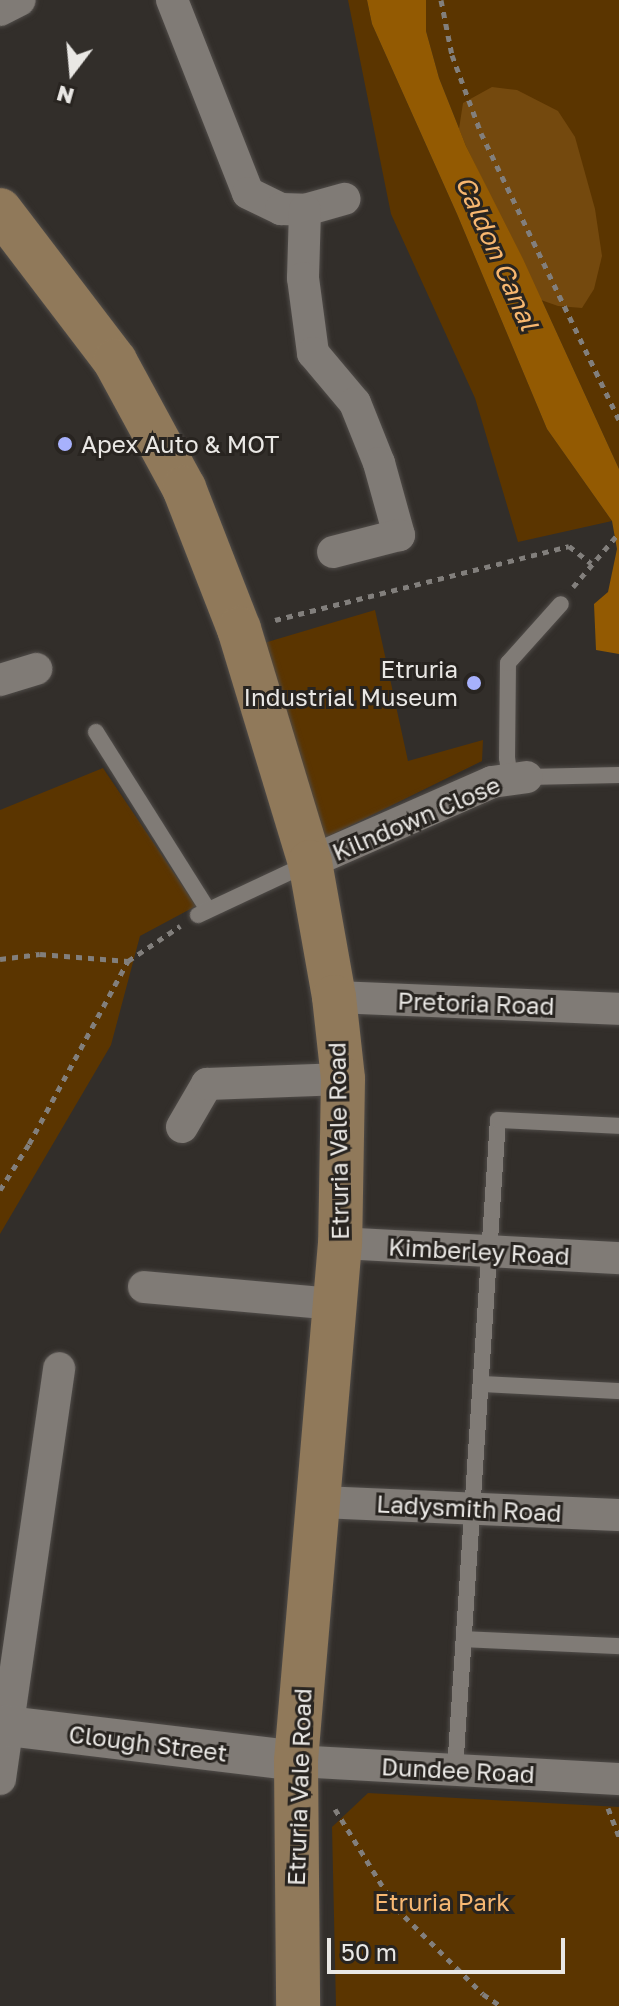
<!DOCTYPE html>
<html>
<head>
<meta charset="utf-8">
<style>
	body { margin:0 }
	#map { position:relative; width:619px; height:2006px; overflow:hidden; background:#322e2a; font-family:"Golos Text",sans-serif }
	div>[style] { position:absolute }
	.green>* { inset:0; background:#5b3500 }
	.forest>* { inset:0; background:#74490e }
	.water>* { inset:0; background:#935a02 }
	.path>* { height:5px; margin-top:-2.5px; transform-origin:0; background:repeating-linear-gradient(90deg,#827f7c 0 6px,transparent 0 12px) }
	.roads { filter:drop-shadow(0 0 2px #504c49) drop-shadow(0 0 2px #504c49) }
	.service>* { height:16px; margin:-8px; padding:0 8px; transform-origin:8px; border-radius:8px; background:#807b76 }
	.minor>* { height:32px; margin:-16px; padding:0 16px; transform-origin:16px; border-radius:16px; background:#807b76 }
	.tertiary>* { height:40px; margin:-20px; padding:0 20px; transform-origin:20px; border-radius:20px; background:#807b76 }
	.secondary>* { height:44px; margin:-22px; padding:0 22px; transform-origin:22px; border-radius:22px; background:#90795a }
	.dots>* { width:22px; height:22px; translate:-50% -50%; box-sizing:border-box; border:4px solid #282420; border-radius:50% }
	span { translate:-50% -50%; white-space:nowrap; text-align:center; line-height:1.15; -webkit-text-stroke:6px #282420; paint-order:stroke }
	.poi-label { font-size:24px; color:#e9e7e4 }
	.left { translate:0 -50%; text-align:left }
	.right { translate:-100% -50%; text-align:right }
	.street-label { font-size:24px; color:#e9e7e4 }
	.park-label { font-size:24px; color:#f8b872 }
	.water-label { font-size:26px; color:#f7b770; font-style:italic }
	.north { position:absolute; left:32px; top:32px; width:80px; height:80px; -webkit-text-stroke:6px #282420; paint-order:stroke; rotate:196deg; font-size:22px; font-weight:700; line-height:32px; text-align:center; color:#e9e7e4 }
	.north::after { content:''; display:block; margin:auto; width:28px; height:36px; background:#e9e7e4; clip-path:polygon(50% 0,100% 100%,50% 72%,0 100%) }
	.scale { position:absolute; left:327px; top:1938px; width:238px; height:36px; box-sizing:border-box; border:4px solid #e9e7e4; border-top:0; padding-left:10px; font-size:24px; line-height:28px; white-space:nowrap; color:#e9e7e4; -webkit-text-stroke:6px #282420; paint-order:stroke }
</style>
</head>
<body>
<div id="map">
	<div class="green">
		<div style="clip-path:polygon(348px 0,367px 0,372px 24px,457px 214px,547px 429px,612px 521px,518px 542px,475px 398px,391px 214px)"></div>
		<div style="clip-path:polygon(426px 0,619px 0,619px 469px,523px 259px,466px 146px,439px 78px,426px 31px)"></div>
		<div style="clip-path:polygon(375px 610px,408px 761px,483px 740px,482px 761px,325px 838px,264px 643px)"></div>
		<div style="clip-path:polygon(103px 768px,196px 906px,140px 936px,111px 1045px,0 1234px,0 810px)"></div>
		<div style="clip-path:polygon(368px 1793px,619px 1807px,619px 2006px,336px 2006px,332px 1827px)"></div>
	</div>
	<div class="forest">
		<div style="clip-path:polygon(492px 87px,517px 90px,558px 111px,575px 137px,595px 209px,602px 256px,594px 289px,582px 308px,558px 306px,541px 300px,466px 146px,459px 129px,463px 103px)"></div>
	</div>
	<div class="water">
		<div style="clip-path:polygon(367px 0,426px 0,426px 31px,439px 78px,466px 146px,523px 259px,619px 469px,619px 654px,596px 650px,594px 604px,608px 592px,617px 549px,612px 521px,547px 429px,457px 214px,372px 24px)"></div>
	</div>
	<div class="path">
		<div style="left:441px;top:0;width:56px;rotate:78.7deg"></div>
		<div style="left:452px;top:55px;width:83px;rotate:69.6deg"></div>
		<div style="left:481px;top:133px;width:318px;rotate:64.3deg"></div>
		<div style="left:573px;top:587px;width:71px;rotate:-49.6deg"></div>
		<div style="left:275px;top:620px;width:303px;rotate:-14.1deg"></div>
		<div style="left:569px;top:546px;width:28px;rotate:38deg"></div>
		<div style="left:0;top:959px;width:40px;rotate:-7.1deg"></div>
		<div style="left:40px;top:954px;width:88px;rotate:4.5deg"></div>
		<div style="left:128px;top:961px;width:63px;rotate:-33.9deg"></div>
		<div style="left:0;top:1190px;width:54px;rotate:-57.8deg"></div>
		<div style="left:29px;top:1144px;width:208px;rotate:-61.6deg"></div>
		<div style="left:608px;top:1808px;width:31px;rotate:69deg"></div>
		<div style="left:335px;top:1809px;width:116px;rotate:58.4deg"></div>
		<div style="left:396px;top:1908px;width:122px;rotate:44.7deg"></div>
		<div style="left:483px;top:1994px;width:22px;rotate:34deg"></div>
	</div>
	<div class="roads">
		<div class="service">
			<div style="left:96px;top:732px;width:210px;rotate:57.8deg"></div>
			<div style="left:527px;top:777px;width:92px;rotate:-1.2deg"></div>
			<div style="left:510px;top:779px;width:21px;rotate:-98deg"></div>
			<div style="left:507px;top:758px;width:95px;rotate:-89.4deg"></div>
			<div style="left:508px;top:663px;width:79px;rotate:-48.1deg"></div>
			<div style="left:198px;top:915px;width:123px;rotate:-25.1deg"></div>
			<div style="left:481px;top:1384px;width:138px;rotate:2.9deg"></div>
			<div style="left:464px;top:1639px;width:155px;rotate:2.6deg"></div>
			<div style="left:455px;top:1770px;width:651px;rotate:-86.22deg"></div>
			<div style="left:498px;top:1120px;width:121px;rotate:2.8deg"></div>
		</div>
		<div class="minor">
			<div style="left:172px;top:0;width:207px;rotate:68.5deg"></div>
			<div style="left:248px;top:193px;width:37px;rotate:26deg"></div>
			<div style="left:281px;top:209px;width:24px;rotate:2deg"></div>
			<div style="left:305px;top:210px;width:41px;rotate:-15.8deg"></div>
			<div style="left:0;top:10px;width:22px;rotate:-27deg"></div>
			<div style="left:305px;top:210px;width:68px;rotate:91.7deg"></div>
			<div style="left:303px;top:278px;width:76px;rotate:82.4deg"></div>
			<div style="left:313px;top:353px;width:65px;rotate:50deg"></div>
			<div style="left:355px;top:403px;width:65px;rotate:68.2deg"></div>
			<div style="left:379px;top:463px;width:75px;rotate:74.5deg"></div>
			<div style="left:399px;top:535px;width:68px;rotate:165.6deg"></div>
			<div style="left:0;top:680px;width:38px;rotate:-17deg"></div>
			<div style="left:310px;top:862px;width:199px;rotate:-23.7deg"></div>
			<div style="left:492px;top:782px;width:35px;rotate:-8deg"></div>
			<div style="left:334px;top:997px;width:285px;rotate:2.4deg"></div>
			<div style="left:182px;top:1127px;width:50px;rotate:-59.8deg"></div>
			<div style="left:207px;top:1084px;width:136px;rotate:-2.1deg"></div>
			<div style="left:340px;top:1243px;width:279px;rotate:3.1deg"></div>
			<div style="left:144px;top:1287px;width:193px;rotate:5.1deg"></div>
			<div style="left:320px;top:1502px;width:299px;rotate:2.5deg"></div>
			<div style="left:296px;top:1761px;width:324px;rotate:3.2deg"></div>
			<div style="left:0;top:1779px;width:415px;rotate:-81.8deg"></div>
		</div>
		<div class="tertiary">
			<div style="left:0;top:1725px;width:298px;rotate:6.9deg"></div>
		</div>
		<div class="secondary">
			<div style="left:0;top:210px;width:190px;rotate:52.7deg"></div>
			<div style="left:115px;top:361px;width:145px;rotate:61.5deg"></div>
			<div style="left:184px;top:488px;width:151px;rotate:68.7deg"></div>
			<div style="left:239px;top:629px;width:244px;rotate:73.1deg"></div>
			<div style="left:310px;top:862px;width:137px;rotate:79.9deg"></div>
			<div style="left:334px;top:997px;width:82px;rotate:83.7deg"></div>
			<div style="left:343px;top:1079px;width:164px;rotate:91deg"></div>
			<div style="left:340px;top:1243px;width:520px;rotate:94.86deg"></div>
			<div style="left:296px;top:1761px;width:245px;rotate:89.5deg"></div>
		</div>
	</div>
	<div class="dots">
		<div style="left:65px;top:444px;background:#a7b1fc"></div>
		<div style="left:474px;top:683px;background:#a7b1fc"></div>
	</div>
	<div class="poi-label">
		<span class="left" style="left:81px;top:444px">Apex Auto &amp; MOT</span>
		<span class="right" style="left:458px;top:683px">Etruria<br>Industrial Museum</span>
	</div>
	<div class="street-label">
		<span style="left:416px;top:818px;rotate:-23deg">Kilndown Close</span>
		<span style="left:476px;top:1003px;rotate:2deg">Pretoria Road</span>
		<span style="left:338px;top:1141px;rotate:-91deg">Etruria Vale Road</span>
		<span style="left:479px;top:1251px;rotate:3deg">Kimberley Road</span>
		<span style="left:469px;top:1508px;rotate:3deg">Ladysmith Road</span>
		<span style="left:148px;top:1743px;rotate:7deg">Clough Street</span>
		<span style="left:458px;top:1770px;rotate:3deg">Dundee Road</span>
		<span style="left:299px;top:1787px;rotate:-88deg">Etruria Vale Road</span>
	</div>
	<div class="park-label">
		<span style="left:442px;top:1902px">Etruria Park</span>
	</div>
	<div class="water-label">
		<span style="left:497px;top:253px;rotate:66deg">Caldon Canal</span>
	</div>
	<div class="north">N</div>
	<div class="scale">50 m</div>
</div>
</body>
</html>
